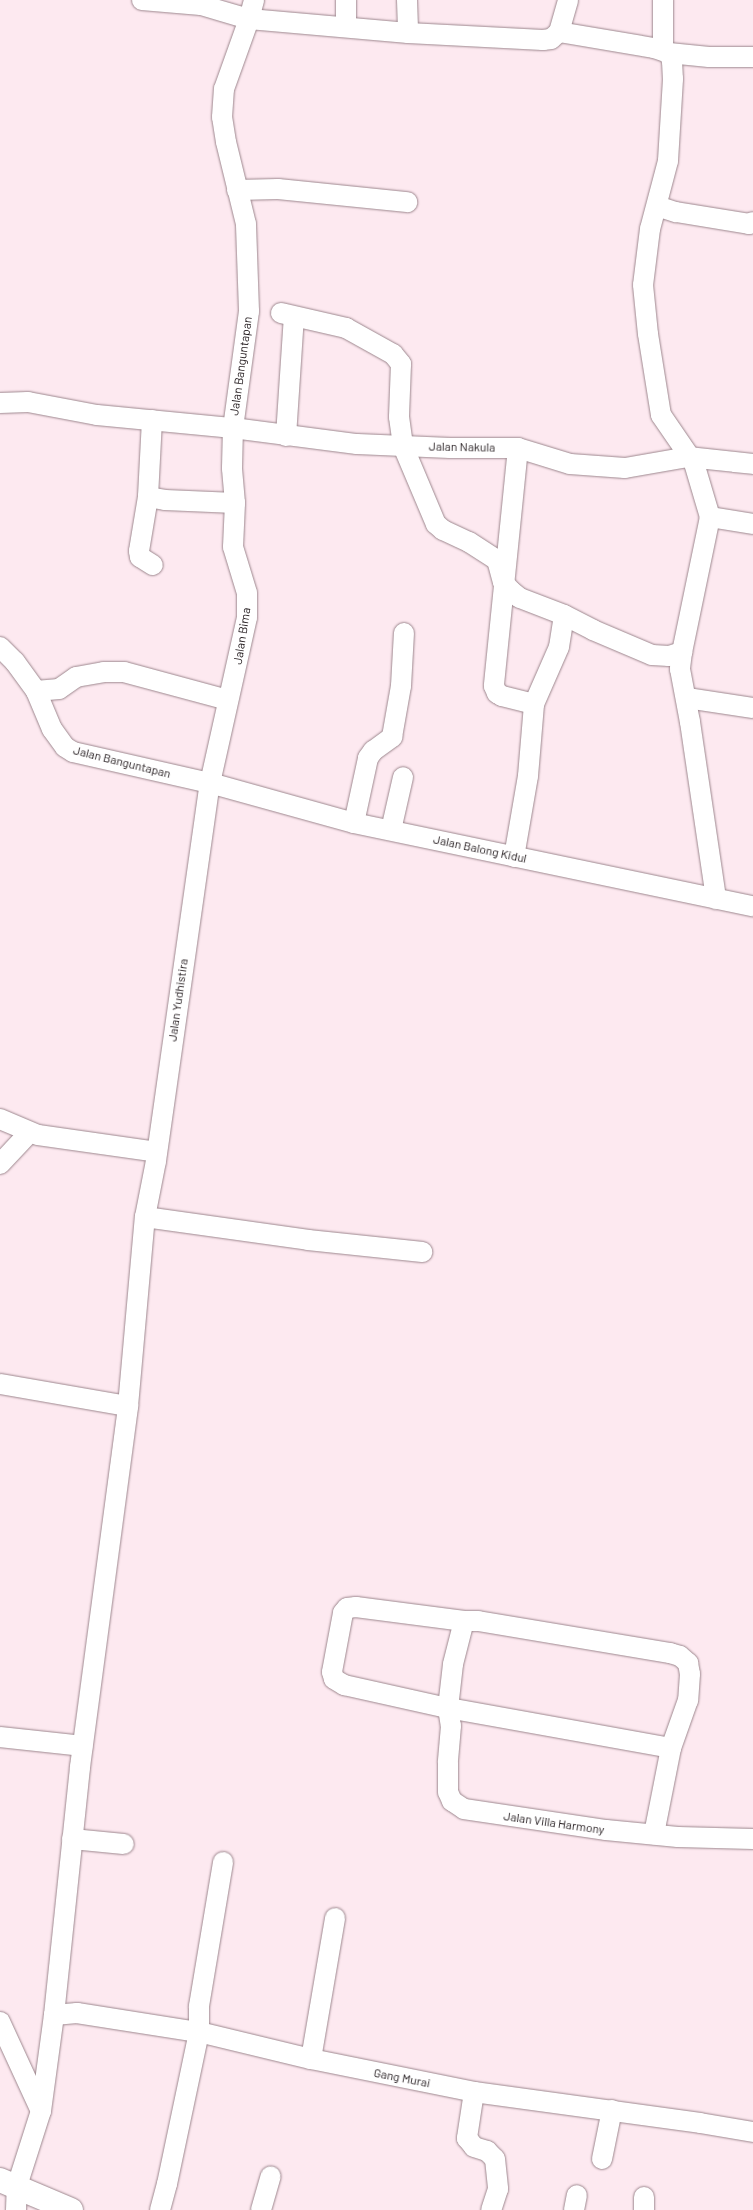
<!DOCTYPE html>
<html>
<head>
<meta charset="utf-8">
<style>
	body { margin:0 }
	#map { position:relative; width:753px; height:2210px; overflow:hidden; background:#fde9f0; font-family:Barlow,sans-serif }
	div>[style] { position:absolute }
	.roads { filter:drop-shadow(0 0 1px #9d878e) drop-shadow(0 0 1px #9d878e) }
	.minor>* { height:20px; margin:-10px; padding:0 10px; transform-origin:10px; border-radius:10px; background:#fff }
	.tertiary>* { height:24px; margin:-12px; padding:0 12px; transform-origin:12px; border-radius:12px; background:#fff }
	span { translate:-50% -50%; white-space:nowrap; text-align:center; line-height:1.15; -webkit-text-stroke:4px #fff; paint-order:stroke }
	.street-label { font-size:12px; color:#20181b }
</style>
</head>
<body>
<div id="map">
	<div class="roads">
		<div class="minor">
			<div style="left:142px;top:0;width:59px;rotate:4.8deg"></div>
			<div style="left:201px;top:5px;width:50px;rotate:16.3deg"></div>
			<div style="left:249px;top:19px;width:160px;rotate:5deg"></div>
			<div style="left:408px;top:33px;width:135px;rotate:3deg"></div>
			<div style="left:543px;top:40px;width:8px;rotate:-7deg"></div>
			<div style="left:551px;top:39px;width:11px;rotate:-41deg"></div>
			<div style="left:559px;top:32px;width:96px;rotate:9.6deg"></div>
			<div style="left:654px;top:48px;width:16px;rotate:18deg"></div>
			<div style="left:669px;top:53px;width:9px;rotate:69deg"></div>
			<div style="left:672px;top:61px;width:18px;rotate:87deg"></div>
			<div style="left:673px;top:79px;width:82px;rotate:93.5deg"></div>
			<div style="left:668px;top:161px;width:70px;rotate:104.8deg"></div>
			<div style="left:650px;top:229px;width:56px;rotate:97.1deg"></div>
			<div style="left:643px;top:285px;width:49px;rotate:84.2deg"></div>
			<div style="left:648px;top:334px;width:82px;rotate:80.9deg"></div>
			<div style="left:661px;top:415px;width:58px;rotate:55.5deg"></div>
			<div style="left:694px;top:463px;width:56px;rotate:73.5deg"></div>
			<div style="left:710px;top:517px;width:138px;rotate:101.7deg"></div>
			<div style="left:346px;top:0;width:27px;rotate:90deg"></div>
			<div style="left:407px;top:0;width:33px;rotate:88deg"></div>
			<div style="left:663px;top:0;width:51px;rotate:90deg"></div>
			<div style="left:559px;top:32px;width:33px;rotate:-74deg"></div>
			<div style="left:669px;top:53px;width:40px;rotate:5.7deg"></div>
			<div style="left:709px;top:57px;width:44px"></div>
			<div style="left:237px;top:190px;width:41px;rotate:-1.4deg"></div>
			<div style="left:278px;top:189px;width:130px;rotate:5.8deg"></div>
			<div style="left:657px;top:206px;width:20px;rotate:18deg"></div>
			<div style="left:676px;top:212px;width:74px;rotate:9.3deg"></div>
			<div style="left:749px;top:224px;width:4px;rotate:-27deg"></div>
			<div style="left:281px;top:313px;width:67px;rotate:13deg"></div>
			<div style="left:346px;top:328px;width:54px;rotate:29deg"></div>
			<div style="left:393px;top:354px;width:13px;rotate:51deg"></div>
			<div style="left:401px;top:364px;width:53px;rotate:92.2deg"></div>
			<div style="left:399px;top:417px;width:29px;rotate:82deg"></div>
			<div style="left:403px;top:446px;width:85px;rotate:67.1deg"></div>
			<div style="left:436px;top:524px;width:9px;rotate:41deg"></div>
			<div style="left:443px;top:530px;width:29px;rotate:25deg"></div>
			<div style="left:469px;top:542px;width:33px;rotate:33deg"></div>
			<div style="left:497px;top:560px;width:23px;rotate:75deg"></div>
			<div style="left:503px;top:582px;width:12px;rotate:48deg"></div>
			<div style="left:511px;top:591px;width:11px;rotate:38deg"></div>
			<div style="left:520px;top:598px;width:47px;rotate:21.1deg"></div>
			<div style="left:0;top:403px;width:28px;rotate:-2deg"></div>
			<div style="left:28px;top:402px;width:70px;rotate:10.7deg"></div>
			<div style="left:97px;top:415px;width:137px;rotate:5.5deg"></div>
			<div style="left:233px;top:428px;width:118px;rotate:-82.2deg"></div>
			<div style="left:249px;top:311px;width:87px;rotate:-92deg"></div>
			<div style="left:246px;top:224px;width:84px;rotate:-103.7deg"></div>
			<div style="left:226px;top:142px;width:25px;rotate:-99deg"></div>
			<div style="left:222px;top:117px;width:28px;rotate:-86deg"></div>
			<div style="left:224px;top:89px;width:74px;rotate:-70.3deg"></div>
			<div style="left:249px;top:19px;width:20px;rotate:-75deg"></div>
			<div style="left:152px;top:420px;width:77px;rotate:93deg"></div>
			<div style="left:148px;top:497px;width:55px;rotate:99.5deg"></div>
			<div style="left:139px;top:551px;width:6px;rotate:81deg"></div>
			<div style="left:140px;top:557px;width:15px;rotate:32deg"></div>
			<div style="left:286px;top:436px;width:119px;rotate:-86.2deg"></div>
			<div style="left:518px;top:448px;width:239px;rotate:95.8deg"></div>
			<div style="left:494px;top:686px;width:8px;rotate:67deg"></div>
			<div style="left:497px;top:693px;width:6px;rotate:31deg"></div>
			<div style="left:502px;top:696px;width:33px;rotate:14deg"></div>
			<div style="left:148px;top:497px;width:17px;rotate:10deg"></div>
			<div style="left:165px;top:500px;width:70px;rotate:2.5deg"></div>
			<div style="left:710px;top:517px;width:44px;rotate:9.2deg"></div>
			<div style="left:0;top:647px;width:21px;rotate:45deg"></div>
			<div style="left:15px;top:662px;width:36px;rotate:54deg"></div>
			<div style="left:36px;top:691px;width:41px;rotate:67.2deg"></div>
			<div style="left:52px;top:729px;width:22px;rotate:54deg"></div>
			<div style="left:65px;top:747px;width:9px;rotate:32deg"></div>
			<div style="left:73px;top:752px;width:140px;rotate:12.8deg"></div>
			<div style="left:210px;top:783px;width:149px;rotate:15.5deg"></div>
			<div style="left:354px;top:823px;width:408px;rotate:11.8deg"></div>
			<div style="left:36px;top:691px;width:23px;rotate:-5deg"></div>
			<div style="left:59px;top:689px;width:21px;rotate:-35deg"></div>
			<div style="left:76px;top:677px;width:28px;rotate:-10deg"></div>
			<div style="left:104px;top:672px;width:20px"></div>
			<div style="left:124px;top:672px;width:108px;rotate:15.1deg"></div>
			<div style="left:687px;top:698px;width:67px;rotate:8.6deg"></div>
			<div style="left:354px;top:823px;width:66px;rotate:-77.8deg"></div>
			<div style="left:368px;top:758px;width:9px;rotate:-54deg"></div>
			<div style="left:373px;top:751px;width:24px;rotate:-36deg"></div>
			<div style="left:392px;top:737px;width:52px;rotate:-80deg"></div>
			<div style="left:401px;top:686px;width:53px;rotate:-86.8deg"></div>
			<div style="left:391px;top:830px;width:54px;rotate:-77.2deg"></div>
			<div style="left:514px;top:857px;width:82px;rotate:-80.2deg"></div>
			<div style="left:528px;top:776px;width:72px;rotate:-85.2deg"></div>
			<div style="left:534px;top:704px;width:62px;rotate:-66.3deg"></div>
			<div style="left:559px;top:647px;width:32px;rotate:-81deg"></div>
			<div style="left:564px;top:615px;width:33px;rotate:27deg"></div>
			<div style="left:593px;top:630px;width:64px;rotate:23deg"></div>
			<div style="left:652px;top:655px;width:17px;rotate:3deg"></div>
			<div style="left:669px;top:656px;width:14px;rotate:-17deg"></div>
			<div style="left:682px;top:652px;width:17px;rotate:97deg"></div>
			<div style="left:680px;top:669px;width:54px;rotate:79.3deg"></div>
			<div style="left:690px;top:722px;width:179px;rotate:81.6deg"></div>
			<div style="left:0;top:1119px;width:41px;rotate:22.8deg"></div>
			<div style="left:38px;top:1135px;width:120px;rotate:8.1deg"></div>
			<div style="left:0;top:1164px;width:42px;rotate:-46.9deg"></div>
			<div style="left:145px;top:1217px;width:165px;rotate:8deg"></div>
			<div style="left:308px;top:1240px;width:115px;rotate:6deg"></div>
			<div style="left:0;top:1384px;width:130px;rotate:9.8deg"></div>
			<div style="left:464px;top:1621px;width:14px"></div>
			<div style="left:478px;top:1621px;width:195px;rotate:9.5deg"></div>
			<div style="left:670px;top:1653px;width:10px;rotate:17deg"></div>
			<div style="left:680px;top:1656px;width:11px;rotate:41deg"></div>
			<div style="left:688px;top:1663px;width:11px;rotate:80deg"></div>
			<div style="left:690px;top:1674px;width:26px;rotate:94deg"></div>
			<div style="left:688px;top:1700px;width:51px;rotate:109.5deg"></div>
			<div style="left:671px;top:1748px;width:88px;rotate:101.2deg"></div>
			<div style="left:0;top:1737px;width:83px;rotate:6.2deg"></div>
			<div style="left:671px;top:1748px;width:227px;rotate:-169.8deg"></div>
			<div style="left:448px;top:1708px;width:44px;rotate:-83.5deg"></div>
			<div style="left:453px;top:1664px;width:44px;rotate:-75.7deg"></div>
			<div style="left:464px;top:1621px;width:109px;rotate:-172.6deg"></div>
			<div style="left:356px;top:1607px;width:9px;rotate:174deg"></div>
			<div style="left:347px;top:1608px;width:6px;rotate:129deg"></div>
			<div style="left:343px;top:1613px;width:60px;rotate:100.6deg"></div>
			<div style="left:332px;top:1672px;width:7px;rotate:74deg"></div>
			<div style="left:334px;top:1679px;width:12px;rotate:31deg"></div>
			<div style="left:344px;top:1685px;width:107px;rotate:12.5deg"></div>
			<div style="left:448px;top:1708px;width:18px;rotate:81deg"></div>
			<div style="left:451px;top:1726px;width:37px;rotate:95deg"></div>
			<div style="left:448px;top:1763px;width:29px;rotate:90deg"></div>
			<div style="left:448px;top:1792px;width:10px;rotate:66deg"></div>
			<div style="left:452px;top:1801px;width:14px;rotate:34deg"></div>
			<div style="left:464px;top:1809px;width:144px;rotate:8.4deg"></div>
			<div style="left:606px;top:1830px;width:72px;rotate:5.6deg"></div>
			<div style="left:678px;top:1837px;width:75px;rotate:1.5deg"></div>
			<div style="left:72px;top:1839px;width:52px;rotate:5.5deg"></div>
			<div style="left:54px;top:2015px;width:23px;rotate:-5deg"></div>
			<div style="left:77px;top:2013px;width:123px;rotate:8.9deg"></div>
			<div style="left:199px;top:2032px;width:115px;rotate:13.6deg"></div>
			<div style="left:311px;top:2059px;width:166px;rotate:11.4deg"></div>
			<div style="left:474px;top:2092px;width:228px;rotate:7.8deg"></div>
			<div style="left:700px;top:2123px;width:54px;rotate:9.6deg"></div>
			<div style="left:0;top:2022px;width:98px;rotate:65.3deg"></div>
			<div style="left:311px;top:2059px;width:143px;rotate:-80.3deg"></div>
			<div style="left:474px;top:2092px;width:47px;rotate:98.7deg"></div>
			<div style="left:467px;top:2138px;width:11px;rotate:52deg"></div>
			<div style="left:474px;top:2147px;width:14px;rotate:17deg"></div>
			<div style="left:487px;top:2151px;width:11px;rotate:45deg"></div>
			<div style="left:495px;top:2159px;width:30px;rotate:84deg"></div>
			<div style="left:498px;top:2189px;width:22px;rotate:108deg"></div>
			<div style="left:602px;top:2159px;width:50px;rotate:-78.5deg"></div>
			<div style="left:644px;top:2197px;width:13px;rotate:90deg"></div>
			<div style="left:16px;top:2210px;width:24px;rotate:-88deg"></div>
			<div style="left:17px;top:2186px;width:79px;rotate:-72.3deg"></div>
			<div style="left:41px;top:2111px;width:97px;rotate:-82.3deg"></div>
			<div style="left:54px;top:2015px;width:249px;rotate:-84deg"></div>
			<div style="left:80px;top:1767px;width:364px;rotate:-82.4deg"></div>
			<div style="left:128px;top:1406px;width:190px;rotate:-84.9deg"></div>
			<div style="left:145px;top:1217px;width:57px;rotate:-78.9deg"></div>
			<div style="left:156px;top:1161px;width:382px;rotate:-81.9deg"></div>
			<div style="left:210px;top:783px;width:170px;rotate:-77.4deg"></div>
			<div style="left:247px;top:617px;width:24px;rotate:-90deg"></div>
			<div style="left:247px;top:593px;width:48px;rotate:-106.9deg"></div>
			<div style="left:233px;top:547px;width:44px;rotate:-87.4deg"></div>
			<div style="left:235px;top:503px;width:35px;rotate:-95deg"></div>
			<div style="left:232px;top:468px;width:40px;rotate:-88.6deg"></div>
			<div style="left:233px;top:428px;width:125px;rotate:7.4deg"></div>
			<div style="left:357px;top:444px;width:93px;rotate:2.5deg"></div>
			<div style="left:450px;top:448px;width:68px"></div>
			<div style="left:518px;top:448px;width:54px;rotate:17.1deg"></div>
			<div style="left:570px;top:464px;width:55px;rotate:4.2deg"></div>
			<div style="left:625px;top:468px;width:64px;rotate:-9.9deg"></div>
			<div style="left:688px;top:457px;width:65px;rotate:6.1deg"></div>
			<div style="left:160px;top:2210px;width:27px;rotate:-75deg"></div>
			<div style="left:167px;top:2184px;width:155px;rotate:-78.1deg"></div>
			<div style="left:199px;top:2032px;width:26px;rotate:-90deg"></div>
			<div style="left:199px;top:2006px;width:146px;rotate:-80.5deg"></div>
			<div style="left:261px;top:2210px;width:35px;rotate:-74deg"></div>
			<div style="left:574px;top:2210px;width:15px;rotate:-79deg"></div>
		</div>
		<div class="tertiary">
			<div style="left:0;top:2180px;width:77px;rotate:22.9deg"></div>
		</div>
	</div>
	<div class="street-label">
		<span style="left:241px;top:366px;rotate:-82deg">Jalan Banguntapan</span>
		<span style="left:462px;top:447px;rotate:1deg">Jalan Nakula</span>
		<span style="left:242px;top:636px;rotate:-81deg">Jalan Bima</span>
		<span style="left:122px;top:762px;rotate:14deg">Jalan Banguntapan</span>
		<span style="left:480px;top:849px;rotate:12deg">Jalan Balong Kidul</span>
		<span style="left:178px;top:1000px;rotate:-82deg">Jalan Yudhistira</span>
		<span style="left:554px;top:1823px;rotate:8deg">Jalan Villa Harmony</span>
		<span style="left:402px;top:2078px;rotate:11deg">Gang Murai</span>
	</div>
</div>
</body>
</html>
